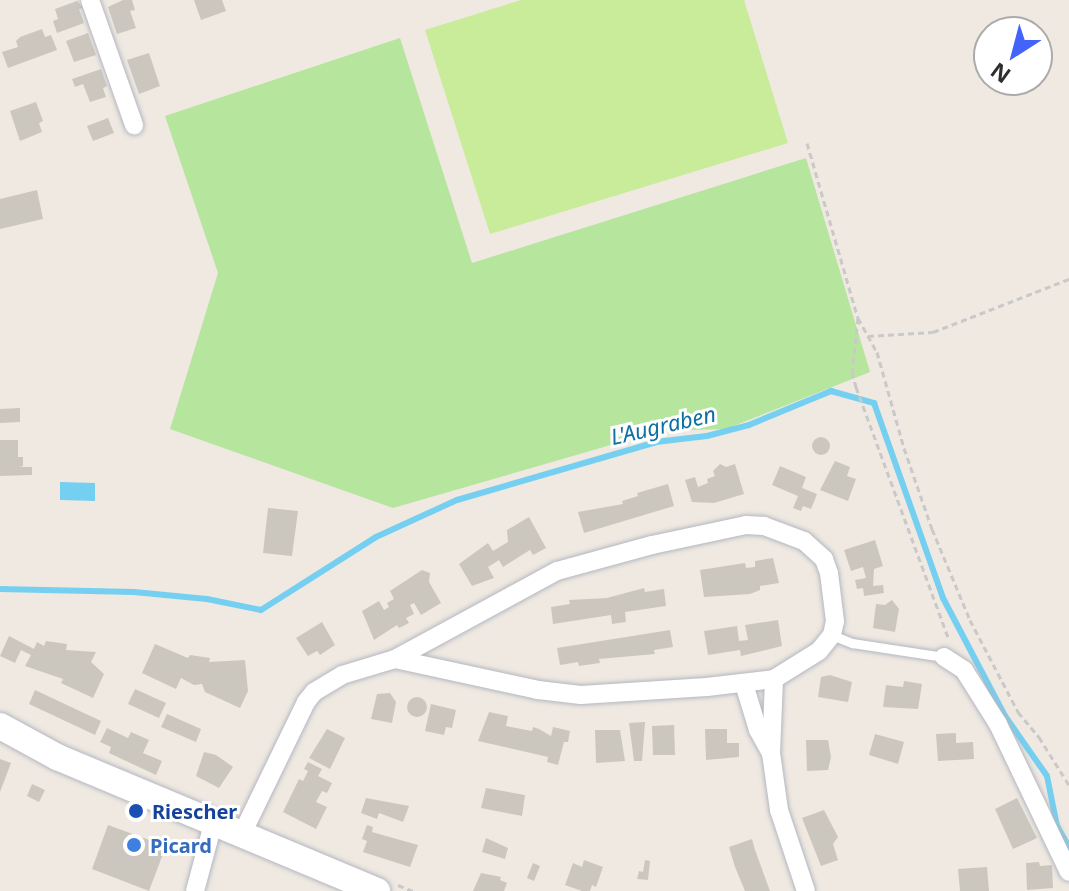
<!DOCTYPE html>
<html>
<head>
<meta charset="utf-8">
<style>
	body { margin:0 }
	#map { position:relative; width:1069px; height:891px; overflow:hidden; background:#efe9e1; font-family:"Noto Sans",sans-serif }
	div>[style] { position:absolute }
	.green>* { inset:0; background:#b6e59e }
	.pitch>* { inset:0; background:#c9ec9a }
	.water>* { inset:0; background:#75cff0 }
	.stream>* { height:6px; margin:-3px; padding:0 3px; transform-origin:3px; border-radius:3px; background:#75cff0 }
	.building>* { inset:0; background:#cbc7bf }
	.round { border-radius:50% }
	.path>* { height:3px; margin-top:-1.5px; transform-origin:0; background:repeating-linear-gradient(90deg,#c9c9c9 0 6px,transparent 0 10px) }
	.roads { filter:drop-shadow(0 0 2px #b4b7c1) drop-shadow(0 0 2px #b4b7c1) }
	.lane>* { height:9px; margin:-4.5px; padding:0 4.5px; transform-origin:4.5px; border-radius:4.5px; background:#fff }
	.street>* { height:18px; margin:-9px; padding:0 9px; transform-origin:9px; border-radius:9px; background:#fff }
	.secondary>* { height:26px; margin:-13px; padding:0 13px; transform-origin:13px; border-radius:13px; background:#fff }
	.dots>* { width:22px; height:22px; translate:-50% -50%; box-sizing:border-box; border:4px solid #fff; border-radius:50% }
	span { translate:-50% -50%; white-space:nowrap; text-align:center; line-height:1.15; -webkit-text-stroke:6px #fff; paint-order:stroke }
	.transit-label { font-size:20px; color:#164399; font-weight:700 }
	.left { translate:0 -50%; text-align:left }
	.shop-label { font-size:20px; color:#366cbe; font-weight:700 }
	.water-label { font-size:22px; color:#0d6fa3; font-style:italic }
	.north { position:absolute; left:973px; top:16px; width:80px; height:80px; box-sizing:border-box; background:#fff; border:2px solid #ababab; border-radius:50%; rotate:216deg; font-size:22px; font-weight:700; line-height:32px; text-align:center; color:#2e2e2e }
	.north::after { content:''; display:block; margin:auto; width:28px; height:36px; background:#4264fb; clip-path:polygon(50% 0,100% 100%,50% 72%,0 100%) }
</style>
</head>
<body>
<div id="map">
	<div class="green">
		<div style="clip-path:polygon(400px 38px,472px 263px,806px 158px,870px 372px,726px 429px,659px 431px,393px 508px,170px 429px,218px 273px,165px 116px)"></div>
	</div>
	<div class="pitch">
		<div style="clip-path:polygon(521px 0,744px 0,788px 143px,490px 234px,425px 30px)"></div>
	</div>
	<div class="water">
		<div style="clip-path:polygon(60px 482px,95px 483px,95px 501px,60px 500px)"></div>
	</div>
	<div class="stream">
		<div style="left:0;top:589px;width:134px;rotate:1.3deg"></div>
		<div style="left:134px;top:592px;width:73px;rotate:5.5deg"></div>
		<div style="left:207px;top:599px;width:55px;rotate:11.5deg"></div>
		<div style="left:261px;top:610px;width:136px;rotate:-32.4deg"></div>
		<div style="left:376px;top:537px;width:89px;rotate:-24.6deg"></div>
		<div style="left:457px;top:500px;width:207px;rotate:-16.2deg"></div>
		<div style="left:656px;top:442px;width:51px;rotate:-6.7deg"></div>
		<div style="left:707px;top:436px;width:43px;rotate:-14.7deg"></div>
		<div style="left:749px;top:425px;width:89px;rotate:-22.5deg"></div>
		<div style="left:831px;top:391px;width:45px;rotate:15.6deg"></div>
		<div style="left:874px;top:403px;width:207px;rotate:70.5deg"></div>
		<div style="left:943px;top:598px;width:133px;rotate:62.3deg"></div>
		<div style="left:1005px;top:716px;width:73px;rotate:55deg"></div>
		<div style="left:1047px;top:776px;width:51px;rotate:78.7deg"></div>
		<div style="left:1057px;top:826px;width:24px;rotate:60deg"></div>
	</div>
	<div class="building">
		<div style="clip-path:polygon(123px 0,132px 0,135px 10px,130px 11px,136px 28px,117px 34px,108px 7px)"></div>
		<div style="clip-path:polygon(194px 0,222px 0,226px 11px,201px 20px)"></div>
		<div style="clip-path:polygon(77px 1px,83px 8px,79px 9px,84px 23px,57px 33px,53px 21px,58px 19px,55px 9px)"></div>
		<div style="clip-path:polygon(42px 29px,45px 37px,51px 35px,57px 50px,8px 68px,2px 52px,18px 47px,16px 41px,20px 37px)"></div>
		<div style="clip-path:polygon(88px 33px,96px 55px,74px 62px,66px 41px)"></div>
		<div style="clip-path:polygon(149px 53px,160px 86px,139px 94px,127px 60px)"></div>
		<div style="clip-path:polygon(101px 69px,107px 86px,103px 88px,106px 97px,90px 102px,83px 84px,75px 87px,72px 79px)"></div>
		<div style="clip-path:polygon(36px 102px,43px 121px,39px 123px,42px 132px,20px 141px,10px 111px)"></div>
		<div style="clip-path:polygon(108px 118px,114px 133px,93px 141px,87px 126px)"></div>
		<div style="clip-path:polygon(37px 190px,43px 219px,0 229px,0 199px)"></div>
		<div style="clip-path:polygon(20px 408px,20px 422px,0 423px,0 409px)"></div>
		<div class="round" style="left:812px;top:437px;width:18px;height:18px"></div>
		<div style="clip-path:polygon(0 440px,18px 440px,18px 457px,23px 457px,23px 466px,19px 467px,32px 467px,32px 475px,0 476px)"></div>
		<div style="clip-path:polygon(835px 461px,850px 467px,847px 476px,856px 479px,848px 501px,820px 490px)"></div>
		<div style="clip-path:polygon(720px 464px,726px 467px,735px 464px,744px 494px,714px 503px,692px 502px,685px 480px,695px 477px,698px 487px,708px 483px,707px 479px,715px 476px,713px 471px)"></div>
		<div style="clip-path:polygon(780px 466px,806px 477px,802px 488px,817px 494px,811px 509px,803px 506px,801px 511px,793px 508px,798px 496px,772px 485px)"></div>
		<div style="clip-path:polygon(668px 484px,674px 506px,584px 533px,578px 512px,623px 504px,622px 501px,638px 496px,637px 493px)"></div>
		<div style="clip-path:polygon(268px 508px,298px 511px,292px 556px,263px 553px)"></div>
		<div style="clip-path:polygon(529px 517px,546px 548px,533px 555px,530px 550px,503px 567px,499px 560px,488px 567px,494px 578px,472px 586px,459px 564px,488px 543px,493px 551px,508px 542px,507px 530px)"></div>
		<div style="clip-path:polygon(875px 540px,883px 566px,874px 569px,873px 586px,883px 585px,884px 593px,864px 596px,863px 588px,857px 589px,855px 580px,866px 578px,863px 567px,851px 571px,844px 550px)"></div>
		<div style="clip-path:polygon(773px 558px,779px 583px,760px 586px,760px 590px,750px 594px,704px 597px,700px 570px,745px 563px,746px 568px,755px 567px,755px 561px)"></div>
		<div style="clip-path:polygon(422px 570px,430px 573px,429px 582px,441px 603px,421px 615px,414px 603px,410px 605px,414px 614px,406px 618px,409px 623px,399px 628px,397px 625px,374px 640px,362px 611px,379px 601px,384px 610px,389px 607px,387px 603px,394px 599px,390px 591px)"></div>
		<div style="clip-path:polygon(644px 588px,645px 592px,664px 589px,666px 606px,625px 612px,626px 622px,612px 624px,611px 615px,553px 624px,551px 607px,570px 604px,569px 600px,607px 598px)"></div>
		<div style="clip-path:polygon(892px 600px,899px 609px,895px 632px,873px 628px,876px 604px,885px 605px)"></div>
		<div style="clip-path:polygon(778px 620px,782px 646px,741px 656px,740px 650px,708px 655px,704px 631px,737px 626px,739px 641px,748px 640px,745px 625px)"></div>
		<div style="clip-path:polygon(322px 622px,335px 645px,320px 655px,317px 651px,308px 656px,296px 638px)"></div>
		<div style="clip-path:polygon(670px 630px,673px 647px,654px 650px,655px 654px,599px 659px,600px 663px,579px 666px,578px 662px,560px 665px,557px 648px)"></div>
		<div style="clip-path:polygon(9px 636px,34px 649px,37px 642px,44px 646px,46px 641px,67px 644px,66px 650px,96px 652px,91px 662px,104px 674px,93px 698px,61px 683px,63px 679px,25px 666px,31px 655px,21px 650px,15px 663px,0 656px)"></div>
		<div style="clip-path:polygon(155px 644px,188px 658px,190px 655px,210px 658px,209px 662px,245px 660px,248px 691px,240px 708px,205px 692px,202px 684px,194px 685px,181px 678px,176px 689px,142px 673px)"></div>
		<div style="clip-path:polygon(830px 675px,852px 682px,848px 702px,818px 697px,821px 677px)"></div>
		<div style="clip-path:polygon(904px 681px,922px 684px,918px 709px,883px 707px,886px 685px,903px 687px)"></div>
		<div style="clip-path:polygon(135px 689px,166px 703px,159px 718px,128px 704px)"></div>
		<div style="clip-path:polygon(35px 690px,101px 721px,95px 735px,29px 704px)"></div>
		<div style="clip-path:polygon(390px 693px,396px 702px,392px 723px,371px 719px,377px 694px)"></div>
		<div class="round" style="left:407px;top:697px;width:20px;height:20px"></div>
		<div style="clip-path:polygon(431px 704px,456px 710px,452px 728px,446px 727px,444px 735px,425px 731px)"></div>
		<div style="clip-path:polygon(489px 712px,508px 716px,506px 726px,511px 727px,532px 731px,533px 727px,539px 729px,551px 736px,553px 727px,570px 731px,568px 742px,564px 742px,558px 765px,547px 762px,548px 757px,478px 741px)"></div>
		<div style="clip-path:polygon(167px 714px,201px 729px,196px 742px,161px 727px)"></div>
		<div style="clip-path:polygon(645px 722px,642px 761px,634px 761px,629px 723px)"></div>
		<div style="clip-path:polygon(674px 725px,675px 755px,653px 755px,652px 726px)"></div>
		<div style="clip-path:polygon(107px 728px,128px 738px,131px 732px,149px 740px,143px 753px,162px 761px,156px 775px,109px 753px,111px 747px,100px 742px)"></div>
		<div style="clip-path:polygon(327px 729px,345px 738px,330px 769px,309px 758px)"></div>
		<div style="clip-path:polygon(705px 729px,727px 729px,727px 743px,739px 743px,739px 757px,706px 760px)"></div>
		<div style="clip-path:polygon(595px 730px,620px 730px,625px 761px,596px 763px)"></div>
		<div style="clip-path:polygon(956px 733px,956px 743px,973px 742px,974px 759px,938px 761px,936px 734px)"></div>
		<div style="clip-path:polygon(875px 734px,904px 742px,898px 764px,869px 755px)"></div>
		<div style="clip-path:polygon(806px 740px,828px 740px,831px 757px,828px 770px,807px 771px)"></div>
		<div style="clip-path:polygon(204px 752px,216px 755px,233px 767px,219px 788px,196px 776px)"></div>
		<div style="clip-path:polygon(0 759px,11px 763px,0 792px)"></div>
		<div style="clip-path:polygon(308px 762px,322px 769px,318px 776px,332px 783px,327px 793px,322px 791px,316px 802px,327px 807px,316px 829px,283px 812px,299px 779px,303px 781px,308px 771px,304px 769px)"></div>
		<div style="clip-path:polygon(32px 784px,45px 790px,39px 802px,27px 796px)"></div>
		<div style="clip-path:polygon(486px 788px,525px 795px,522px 816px,481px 808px)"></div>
		<div style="clip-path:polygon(366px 798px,409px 806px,403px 822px,379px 813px,377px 819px,361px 813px)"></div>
		<div style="clip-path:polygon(1017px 798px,1037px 838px,1013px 849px,995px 809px)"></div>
		<div style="clip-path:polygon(824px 810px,838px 837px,833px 844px,838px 860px,821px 866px,802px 818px)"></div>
		<div style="clip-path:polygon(108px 825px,166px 846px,149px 891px,92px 869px)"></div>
		<div style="clip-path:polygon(367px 825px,373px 827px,372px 832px,418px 845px,410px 867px,363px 852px,367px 841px,362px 839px)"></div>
		<div style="clip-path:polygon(486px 838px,508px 848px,505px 859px,482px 852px)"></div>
		<div style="clip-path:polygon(752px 839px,755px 850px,770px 891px,745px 891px,735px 867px,729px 847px)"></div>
		<div style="clip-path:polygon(584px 860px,603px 867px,596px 887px,592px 885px,590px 891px,582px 891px,565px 885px,573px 863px,582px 867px)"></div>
		<div style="clip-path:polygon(645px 860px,650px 861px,648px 880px,637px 879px,639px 871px,643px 872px)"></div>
		<div style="clip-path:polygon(1039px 862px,1040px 866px,1052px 865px,1053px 888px,1027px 890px,1026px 863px)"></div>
		<div style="clip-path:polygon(533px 863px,540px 866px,534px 881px,527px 878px)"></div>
		<div style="clip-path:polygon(987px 867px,989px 891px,960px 891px,958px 869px)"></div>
		<div style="clip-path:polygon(481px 873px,501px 877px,500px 880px,507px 883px,504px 891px,473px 891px)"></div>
	</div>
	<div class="path">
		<div style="left:807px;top:143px;width:182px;rotate:73.8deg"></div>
		<div style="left:858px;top:318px;width:39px;rotate:61deg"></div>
		<div style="left:877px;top:352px;width:100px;rotate:74.3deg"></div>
		<div style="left:904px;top:448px;width:86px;rotate:70.9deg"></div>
		<div style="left:932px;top:529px;width:99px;rotate:67.3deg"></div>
		<div style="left:970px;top:620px;width:104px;rotate:62.4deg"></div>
		<div style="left:1018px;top:712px;width:33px;rotate:50deg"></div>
		<div style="left:1039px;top:737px;width:57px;rotate:58deg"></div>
		<div style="left:858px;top:318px;width:54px;rotate:96.3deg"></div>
		<div style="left:852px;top:372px;width:16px;rotate:75deg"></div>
		<div style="left:856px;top:387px;width:266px;rotate:69.8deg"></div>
		<div style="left:868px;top:336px;width:65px;rotate:-3.5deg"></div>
		<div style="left:933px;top:332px;width:146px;rotate:-21.3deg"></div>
		<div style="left:398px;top:885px;width:16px;rotate:22deg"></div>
	</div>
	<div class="roads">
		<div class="lane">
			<div style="left:832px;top:635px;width:22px;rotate:22deg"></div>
			<div style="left:852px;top:643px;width:93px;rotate:8.7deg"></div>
		</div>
		<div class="street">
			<div style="left:90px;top:0;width:133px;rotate:70.6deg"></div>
			<div style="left:944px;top:657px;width:24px;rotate:33deg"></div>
			<div style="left:964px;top:670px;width:64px;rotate:57.8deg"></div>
			<div style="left:998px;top:724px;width:164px;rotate:64.4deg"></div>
			<div style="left:774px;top:679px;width:74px;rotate:92.3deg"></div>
			<div style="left:771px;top:753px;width:58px;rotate:82deg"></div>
			<div style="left:779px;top:810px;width:85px;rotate:71.6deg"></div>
			<div style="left:744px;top:684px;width:48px;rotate:73.1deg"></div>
			<div style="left:758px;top:730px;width:26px;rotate:61deg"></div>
			<div style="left:241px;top:836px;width:149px;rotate:-64.1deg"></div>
			<div style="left:306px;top:702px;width:13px;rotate:-51deg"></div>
			<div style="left:314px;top:692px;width:33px;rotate:-31deg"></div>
			<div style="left:342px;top:675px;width:55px;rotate:-16.8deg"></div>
			<div style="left:395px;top:659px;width:146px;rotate:12.2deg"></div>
			<div style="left:538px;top:690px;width:43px;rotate:6.6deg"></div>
			<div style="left:581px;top:695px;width:126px;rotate:-3.6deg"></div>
			<div style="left:707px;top:687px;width:67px;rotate:-6.8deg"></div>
			<div style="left:774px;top:679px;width:53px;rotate:-31.9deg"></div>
			<div style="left:819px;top:651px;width:21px;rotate:-51deg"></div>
			<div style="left:832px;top:635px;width:14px;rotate:-78deg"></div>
			<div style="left:835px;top:621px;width:48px;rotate:-97.1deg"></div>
			<div style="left:829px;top:573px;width:15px;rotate:-110deg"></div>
			<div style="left:824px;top:559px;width:27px;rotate:-138deg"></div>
			<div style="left:804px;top:541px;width:43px;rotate:-159.4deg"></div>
			<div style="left:764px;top:526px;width:18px;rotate:-177deg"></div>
			<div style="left:746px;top:525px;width:96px;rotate:168deg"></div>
			<div style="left:652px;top:545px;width:98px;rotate:164.7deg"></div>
			<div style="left:557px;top:571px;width:184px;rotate:151.5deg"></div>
			<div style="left:195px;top:891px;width:69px;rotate:-75deg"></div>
		</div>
		<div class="secondary">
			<div style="left:0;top:726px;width:65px;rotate:28.5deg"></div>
			<div style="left:57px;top:757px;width:347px;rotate:22.7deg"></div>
		</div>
	</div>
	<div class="dots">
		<div style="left:136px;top:811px;background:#1a4fb4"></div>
		<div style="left:134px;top:845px;background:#3f7fe0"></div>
	</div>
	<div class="transit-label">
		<span class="left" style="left:152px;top:811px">Riescher</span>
	</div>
	<div class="shop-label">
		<span class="left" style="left:150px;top:845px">Picard</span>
	</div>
	<div class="water-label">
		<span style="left:663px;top:425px;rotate:-13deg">L'Augraben</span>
	</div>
	<div class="north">N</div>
</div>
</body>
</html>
